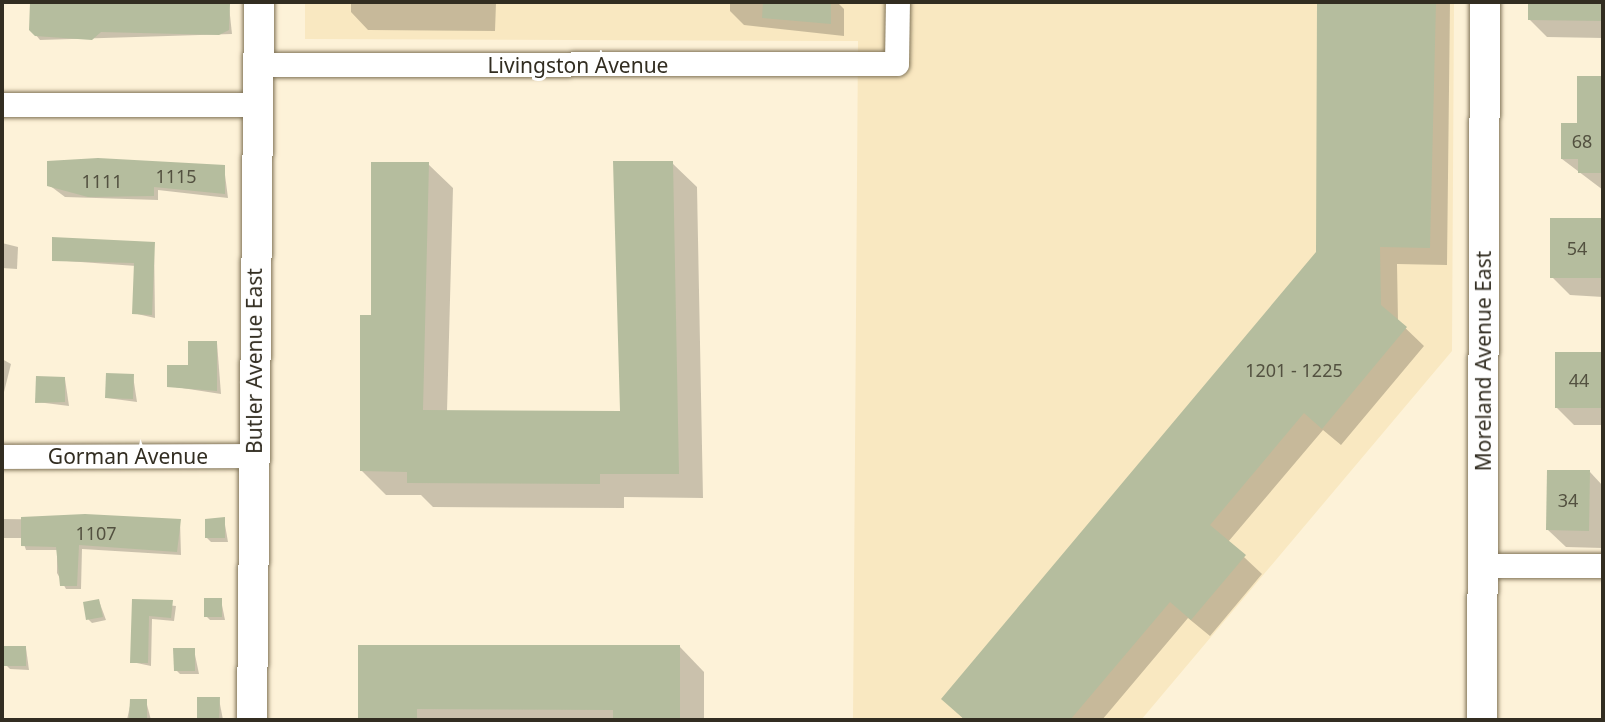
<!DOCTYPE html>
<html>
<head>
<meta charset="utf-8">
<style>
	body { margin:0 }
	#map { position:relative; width:1605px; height:722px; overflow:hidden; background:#fdf2d8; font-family:"Noto Sans",sans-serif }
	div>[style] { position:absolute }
	.built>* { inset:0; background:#f9e8c1 }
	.shadow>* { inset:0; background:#0003 }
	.building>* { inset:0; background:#b5bd9e }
	.roads { filter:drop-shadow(0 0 2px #807357) drop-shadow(0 0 2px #807357) }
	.minor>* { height:24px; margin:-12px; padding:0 12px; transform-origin:12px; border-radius:12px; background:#fff }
	.tertiary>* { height:30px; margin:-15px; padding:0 15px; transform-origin:15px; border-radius:15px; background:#fff }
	span { translate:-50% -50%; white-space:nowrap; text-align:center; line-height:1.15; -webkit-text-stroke:6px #fff; paint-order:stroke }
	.number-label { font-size:18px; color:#535140 }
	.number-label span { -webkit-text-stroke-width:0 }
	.street-label { font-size:21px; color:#322d21 }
	.frame { position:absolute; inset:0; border:4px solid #322d21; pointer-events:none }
</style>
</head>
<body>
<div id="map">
	<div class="built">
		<div style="clip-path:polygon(305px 2px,1454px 2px,1452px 351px,1141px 720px,853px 720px,858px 41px,305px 39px)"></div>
	</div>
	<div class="shadow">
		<div style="clip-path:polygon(32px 2px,229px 6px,232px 34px,40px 40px,31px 29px)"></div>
		<div style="clip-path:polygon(351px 2px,538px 2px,496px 3px,495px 31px,368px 30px,351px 12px)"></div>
		<div style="clip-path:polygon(730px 2px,837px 2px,844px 9px,844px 36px,744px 25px,730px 11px)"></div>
		<div style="clip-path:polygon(1318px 2px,1450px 2px,1447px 265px,1397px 264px,1398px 321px,1424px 346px,1341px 445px,1323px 430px,1228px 542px,1262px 574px,1210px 636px,1188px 618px,1102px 720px,965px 720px,943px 699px,1318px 252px)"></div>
		<div style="clip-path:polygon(1530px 2px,1603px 2px,1603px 38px,1547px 37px,1529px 19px)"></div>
		<div style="clip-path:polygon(1579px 78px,1603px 78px,1603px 190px,1562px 159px,1579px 125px)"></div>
		<div style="clip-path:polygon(672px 163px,697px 187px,703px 498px,624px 497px,624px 508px,433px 507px,421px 495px,386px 495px,362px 471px,372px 317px,428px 164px,453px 188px,447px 412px,621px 412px)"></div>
		<div style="clip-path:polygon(224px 167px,228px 198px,158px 190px,158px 200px,65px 197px,49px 185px)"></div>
		<div style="clip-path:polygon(2px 173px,4px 175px,3px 198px,2px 198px)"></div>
		<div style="clip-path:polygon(1552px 220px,1603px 220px,1603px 297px,1570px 295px,1552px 277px)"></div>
		<div style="clip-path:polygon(2px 243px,18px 247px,17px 269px,2px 268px)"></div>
		<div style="clip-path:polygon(154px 243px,155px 318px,133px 313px,136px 266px,53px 260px)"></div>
		<div style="clip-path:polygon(217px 343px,221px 394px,169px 386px,190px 366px)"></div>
		<div style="clip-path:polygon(1556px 354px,1603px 354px,1603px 425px,1574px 425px,1556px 407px)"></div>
		<div style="clip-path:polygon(2px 359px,11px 364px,2px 400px)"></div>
		<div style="clip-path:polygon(133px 376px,137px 402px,107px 398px)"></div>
		<div style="clip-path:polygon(65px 379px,69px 406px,37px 402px)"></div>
		<div style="clip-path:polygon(1590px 472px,1603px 486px,1603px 548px,1566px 547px,1548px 530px)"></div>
		<div style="clip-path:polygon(2px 519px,180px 521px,181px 555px,82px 549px,81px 589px,66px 589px,57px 573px,57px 550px,26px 550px,22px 538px,2px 538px)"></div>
		<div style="clip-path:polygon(224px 519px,228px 542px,211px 542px,207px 538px)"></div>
		<div style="clip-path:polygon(221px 600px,225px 620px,210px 620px,206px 616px)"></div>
		<div style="clip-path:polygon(99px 601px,106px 620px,92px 623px,88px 619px)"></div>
		<div style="clip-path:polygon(133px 601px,176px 606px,174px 621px,152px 619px,151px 666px,132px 662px)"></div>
		<div style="clip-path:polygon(360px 646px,680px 647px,704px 672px,704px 720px,360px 720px)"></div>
		<div style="clip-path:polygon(26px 648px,29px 670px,10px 669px,6px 665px)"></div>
		<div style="clip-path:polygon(194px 650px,199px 674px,180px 674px,176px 670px)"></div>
		<div style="clip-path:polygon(199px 699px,219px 699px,223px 720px,199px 720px)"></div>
		<div style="clip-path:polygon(131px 701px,146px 701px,151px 720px,127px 720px)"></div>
	</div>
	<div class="building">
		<div style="clip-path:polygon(30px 2px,230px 4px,229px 30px,219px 35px,101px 32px,92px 40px,35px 36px,29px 30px)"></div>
		<div style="clip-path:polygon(763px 2px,831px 2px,831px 24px,762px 18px)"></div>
		<div style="clip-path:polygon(1317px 2px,1436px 2px,1430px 248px,1380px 247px,1381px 305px,1407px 327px,1322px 429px,1304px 413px,1210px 525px,1246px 555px,1191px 620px,1170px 602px,1070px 720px,965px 720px,941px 699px,1316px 252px)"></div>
		<div style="clip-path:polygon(1528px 2px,1603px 2px,1603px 21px,1528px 20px)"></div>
		<div style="clip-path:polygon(1577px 76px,1603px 76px,1603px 173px,1578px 173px,1578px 159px,1561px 159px,1561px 123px,1577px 123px)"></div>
		<div style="clip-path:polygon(98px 158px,225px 165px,225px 194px,154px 187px,154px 196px,88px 197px,47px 186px,47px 161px)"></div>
		<div style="clip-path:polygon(613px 161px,673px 161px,679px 474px,600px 474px,600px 484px,407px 483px,407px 472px,360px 471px,360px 315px,371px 315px,371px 162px,429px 162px,423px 410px,620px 411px)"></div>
		<div style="clip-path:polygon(1550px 218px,1603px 218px,1603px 278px,1550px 278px)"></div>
		<div style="clip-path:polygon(52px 237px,155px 242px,152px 315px,132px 314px,134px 263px,52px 261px)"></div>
		<div style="clip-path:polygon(188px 341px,217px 341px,217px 391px,167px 387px,167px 365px,188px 365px)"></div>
		<div style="clip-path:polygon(1555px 352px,1603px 352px,1603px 408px,1555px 408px)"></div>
		<div style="clip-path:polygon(106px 373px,134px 374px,133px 399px,105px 398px)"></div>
		<div style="clip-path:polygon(36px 376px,65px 377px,65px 402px,35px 403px)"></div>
		<div style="clip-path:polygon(1547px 470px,1590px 470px,1589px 531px,1546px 530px)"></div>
		<div style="clip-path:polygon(85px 514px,181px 519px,177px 552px,79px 545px,77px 586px,60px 586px,56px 547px,21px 546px,21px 517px)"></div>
		<div style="clip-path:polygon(225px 517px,225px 538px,205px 538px,205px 519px)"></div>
		<div style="clip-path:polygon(204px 598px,222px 598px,222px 617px,204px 617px)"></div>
		<div style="clip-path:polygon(99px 599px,103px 617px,86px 620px,83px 602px)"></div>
		<div style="clip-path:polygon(132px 599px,173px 600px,171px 618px,149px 616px,148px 663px,130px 663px)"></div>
		<div style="clip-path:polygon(358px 645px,680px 645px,680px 720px,613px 720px,613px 710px,417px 709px,417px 720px,358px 720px)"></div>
		<div style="clip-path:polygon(4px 646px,26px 646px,26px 666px,4px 666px)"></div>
		<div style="clip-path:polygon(173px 648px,195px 648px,195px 671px,174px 671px)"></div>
		<div style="clip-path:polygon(197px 697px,220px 697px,219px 720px,197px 720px)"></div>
		<div style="clip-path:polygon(130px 699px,147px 699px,147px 720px,129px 720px)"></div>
	</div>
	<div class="roads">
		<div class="minor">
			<div style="left:259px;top:65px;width:638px;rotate:-0.09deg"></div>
			<div style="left:897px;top:64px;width:62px;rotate:-89.1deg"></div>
			<div style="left:2px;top:105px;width:255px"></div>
			<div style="left:2px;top:457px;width:251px;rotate:-0.2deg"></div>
			<div style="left:1483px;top:566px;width:120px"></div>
		</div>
		<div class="tertiary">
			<div style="left:252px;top:720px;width:718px;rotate:-89.44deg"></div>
			<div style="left:1482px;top:720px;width:718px;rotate:-89.76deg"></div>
		</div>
	</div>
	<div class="number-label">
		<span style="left:1582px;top:141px">68</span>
		<span style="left:176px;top:176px">1115</span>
		<span style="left:102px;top:181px">1111</span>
		<span style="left:1577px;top:248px">54</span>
		<span style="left:1294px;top:370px">1201 - 1225</span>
		<span style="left:1579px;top:380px">44</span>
		<span style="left:1568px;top:500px">34</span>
		<span style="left:96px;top:533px">1107</span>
	</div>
	<div class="street-label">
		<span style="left:578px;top:65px">Livingston Avenue</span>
		<span style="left:254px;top:361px;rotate:-90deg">Butler Avenue East</span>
		<span style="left:1483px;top:361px;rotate:-90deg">Moreland Avenue East</span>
		<span style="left:128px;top:456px">Gorman Avenue</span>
	</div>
	<div class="frame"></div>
</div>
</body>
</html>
